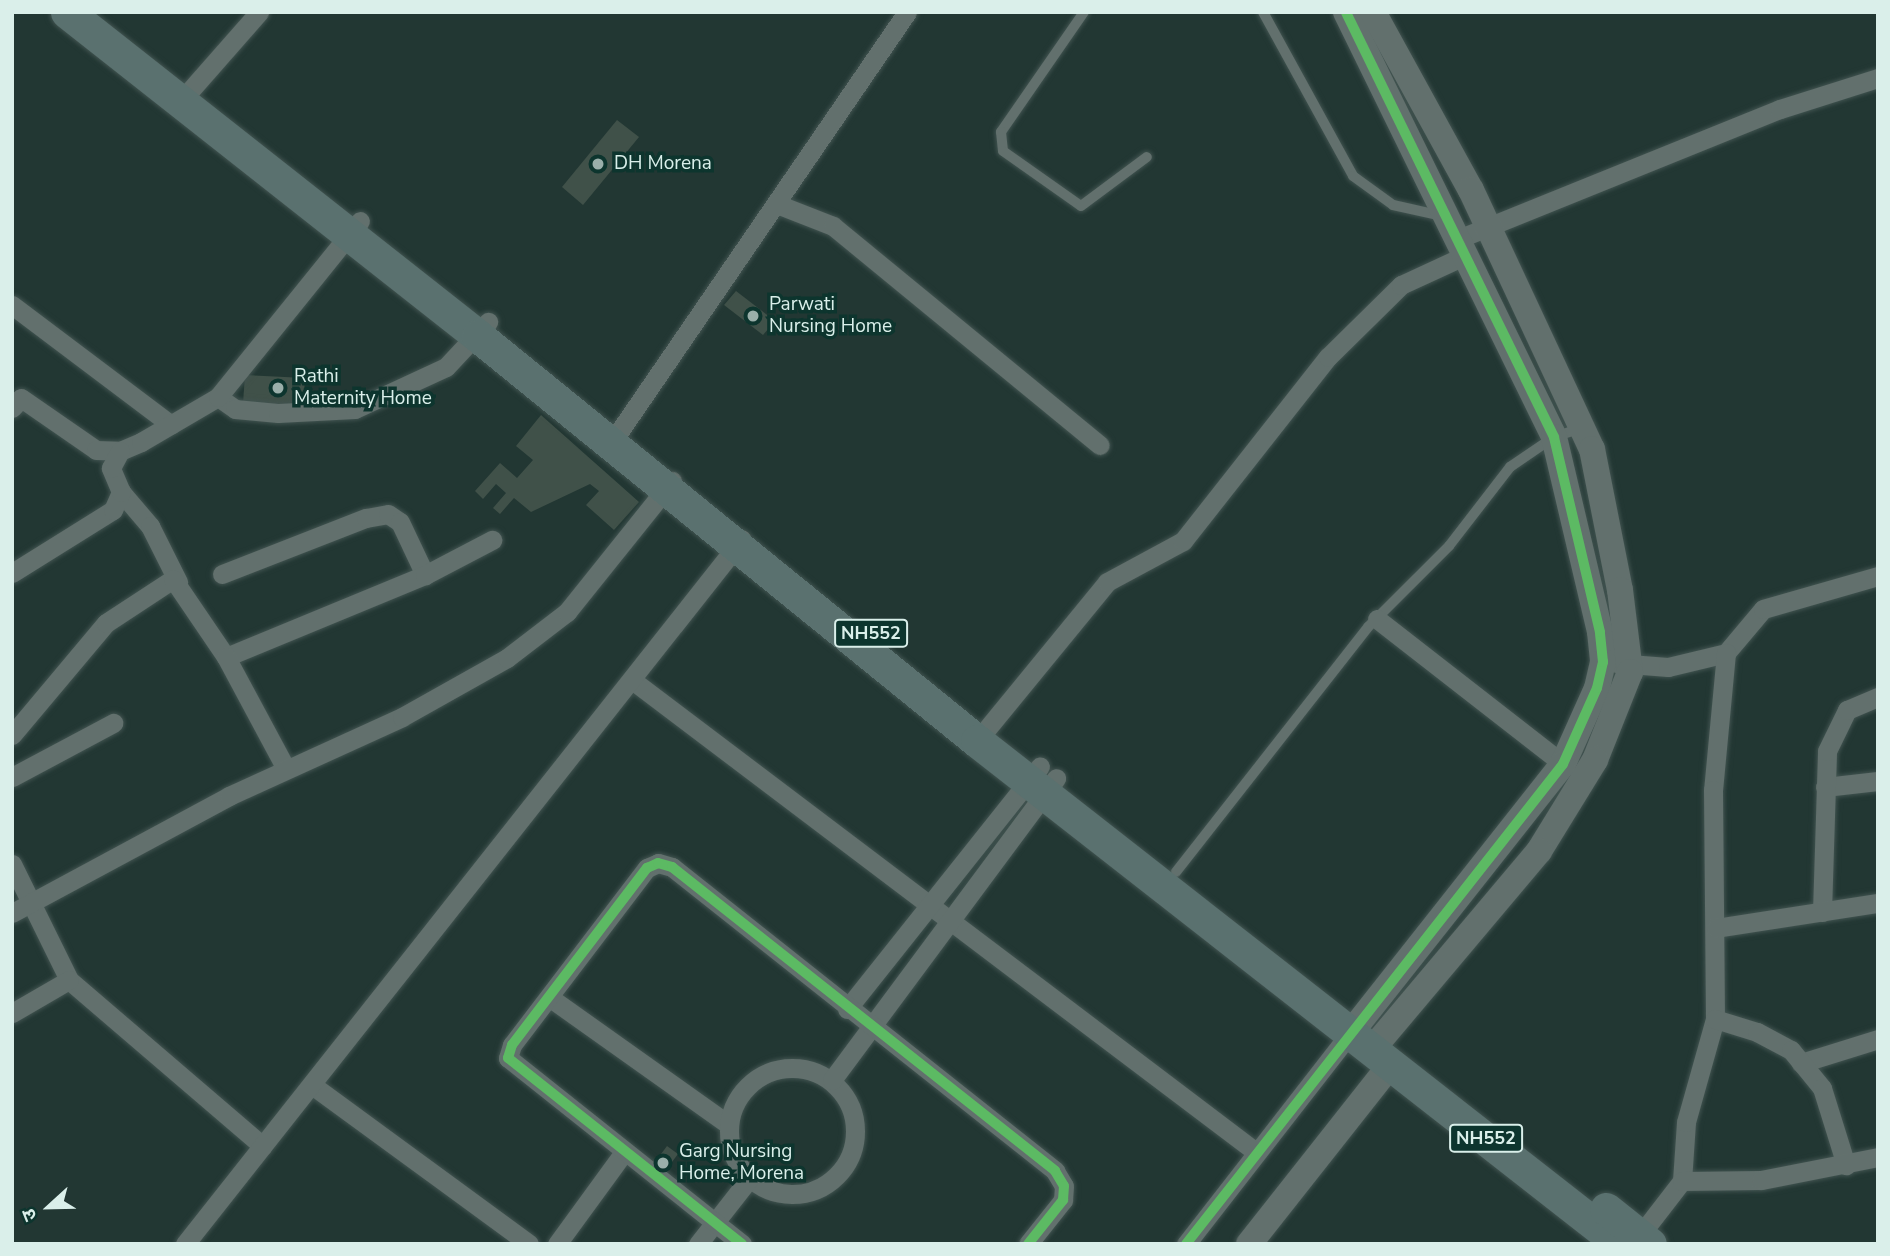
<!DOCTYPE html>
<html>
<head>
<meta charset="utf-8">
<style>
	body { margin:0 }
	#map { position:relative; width:1890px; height:1256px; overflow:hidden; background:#223733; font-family:"Nunito Sans","Noto Sans Devanagari",sans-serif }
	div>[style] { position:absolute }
	.building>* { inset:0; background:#405149 }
	.roads { filter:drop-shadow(0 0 2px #415350) drop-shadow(0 0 2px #415350) }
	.lane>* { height:10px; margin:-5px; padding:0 5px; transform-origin:5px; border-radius:5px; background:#62706d }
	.street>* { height:19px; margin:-9.5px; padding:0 9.5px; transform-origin:9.5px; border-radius:9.5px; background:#62706d }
	.street>.ring { margin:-9.5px; padding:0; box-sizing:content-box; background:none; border:19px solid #62706d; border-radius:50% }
	.secondary>* { height:26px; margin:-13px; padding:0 13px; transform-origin:13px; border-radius:13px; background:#62706d }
	.highway>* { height:33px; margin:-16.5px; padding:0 16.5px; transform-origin:16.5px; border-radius:16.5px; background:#5a716f }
	.cycleway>* { height:10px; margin:-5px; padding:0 5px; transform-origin:5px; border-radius:5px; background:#5cba63 }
	.dots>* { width:19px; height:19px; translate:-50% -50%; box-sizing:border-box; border:4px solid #0d352e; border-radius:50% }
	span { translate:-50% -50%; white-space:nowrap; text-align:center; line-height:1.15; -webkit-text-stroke:7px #0d352e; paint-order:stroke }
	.shield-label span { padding:2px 5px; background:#0d352e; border:2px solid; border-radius:5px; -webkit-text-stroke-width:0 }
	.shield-label { font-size:18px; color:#daefea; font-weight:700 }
	.poi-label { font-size:19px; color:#daefea }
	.left { translate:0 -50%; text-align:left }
	.frame { position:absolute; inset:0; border:14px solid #daefea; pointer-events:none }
	.north { position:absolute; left:14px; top:1172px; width:70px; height:70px; -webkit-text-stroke:5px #0d352e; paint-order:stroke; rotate:248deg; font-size:19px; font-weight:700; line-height:28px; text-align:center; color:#daefea }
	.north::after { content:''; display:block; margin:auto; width:24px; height:32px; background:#daefea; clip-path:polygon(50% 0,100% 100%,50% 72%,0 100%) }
</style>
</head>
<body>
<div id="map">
	<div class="building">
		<div style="clip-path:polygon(617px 120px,639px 137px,583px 205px,562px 187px)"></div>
		<div style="clip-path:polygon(736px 291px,775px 321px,763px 335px,724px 305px)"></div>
		<div style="clip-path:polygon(245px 375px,305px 378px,303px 406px,243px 403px)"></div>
		<div style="clip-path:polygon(541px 415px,639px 502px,614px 530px,586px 505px,599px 491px,590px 484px,531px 512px,514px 498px,500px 514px,493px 508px,506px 493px,496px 484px,483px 499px,475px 491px,500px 463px,517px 478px,533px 460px,516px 446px)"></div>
		<div style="clip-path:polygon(667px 1146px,678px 1154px,666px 1170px,655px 1162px)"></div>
	</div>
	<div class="roads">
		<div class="lane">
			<div style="left:1084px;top:12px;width:146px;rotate:124.7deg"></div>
			<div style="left:1001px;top:132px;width:19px;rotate:84deg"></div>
			<div style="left:1003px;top:151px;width:95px;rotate:35.2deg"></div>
			<div style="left:1081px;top:206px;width:82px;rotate:-36.6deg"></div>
			<div style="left:1263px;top:12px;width:187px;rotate:61.2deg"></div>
			<div style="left:1353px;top:176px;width:49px;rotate:35.9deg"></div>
			<div style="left:1393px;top:205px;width:50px;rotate:12.7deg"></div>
			<div style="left:1176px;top:872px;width:311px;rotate:-51.9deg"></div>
			<div style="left:1368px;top:627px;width:115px;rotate:-45deg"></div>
			<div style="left:1449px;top:546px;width:100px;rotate:-52.3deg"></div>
			<div style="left:1510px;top:467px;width:53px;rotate:-34.3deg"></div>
			<div style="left:1554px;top:437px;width:29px;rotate:-18deg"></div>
		</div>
		<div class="street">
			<div style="left:180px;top:102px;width:120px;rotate:-48.7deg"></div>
			<div style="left:777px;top:204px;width:60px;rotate:21.4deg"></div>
			<div style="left:833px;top:226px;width:345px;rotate:39.4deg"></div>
			<div style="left:1458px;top:239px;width:347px;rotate:-22deg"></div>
			<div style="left:1780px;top:109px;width:103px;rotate:-17.6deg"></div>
			<div style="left:12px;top:305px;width:199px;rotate:37deg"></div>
			<div style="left:218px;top:397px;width:21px;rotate:35deg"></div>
			<div style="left:235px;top:409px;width:43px;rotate:5.3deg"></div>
			<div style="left:278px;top:413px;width:77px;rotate:-3deg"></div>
			<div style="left:355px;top:409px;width:100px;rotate:-24.8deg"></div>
			<div style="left:446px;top:367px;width:62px;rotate:-47deg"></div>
			<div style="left:12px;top:408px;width:13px;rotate:-48deg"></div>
			<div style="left:21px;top:398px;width:91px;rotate:34.7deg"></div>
			<div style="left:96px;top:450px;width:24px;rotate:2deg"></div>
			<div style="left:120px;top:451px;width:23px;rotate:-23deg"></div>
			<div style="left:141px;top:442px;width:89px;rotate:-30.3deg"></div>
			<div style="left:218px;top:397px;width:226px;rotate:-51.1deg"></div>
			<div style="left:610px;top:445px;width:525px;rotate:-55.55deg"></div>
			<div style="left:121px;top:492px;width:45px;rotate:49.5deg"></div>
			<div style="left:150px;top:526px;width:63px;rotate:63.4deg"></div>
			<div style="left:12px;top:573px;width:119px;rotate:-32deg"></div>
			<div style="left:113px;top:510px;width:20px;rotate:-66deg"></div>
			<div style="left:121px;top:492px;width:26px;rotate:-113deg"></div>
			<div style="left:111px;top:468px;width:19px;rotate:-62deg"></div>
			<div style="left:222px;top:574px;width:155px;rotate:-21.3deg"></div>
			<div style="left:366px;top:518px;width:22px;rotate:-10deg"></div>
			<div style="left:388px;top:514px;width:14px;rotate:34deg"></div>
			<div style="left:400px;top:522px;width:59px;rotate:64.7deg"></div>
			<div style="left:1377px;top:619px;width:236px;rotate:37.9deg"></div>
			<div style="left:1726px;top:653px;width:57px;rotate:-49.9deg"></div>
			<div style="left:1763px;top:609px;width:120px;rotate:-16deg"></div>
			<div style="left:226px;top:657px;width:215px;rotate:-22.4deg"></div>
			<div style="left:425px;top:575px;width:76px;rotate:-27.6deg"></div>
			<div style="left:1616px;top:663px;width:52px;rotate:4.4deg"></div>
			<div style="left:1668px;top:667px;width:60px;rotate:-13.6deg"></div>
			<div style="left:1726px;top:653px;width:138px;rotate:95.4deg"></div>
			<div style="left:1713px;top:790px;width:229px;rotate:89.5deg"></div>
			<div style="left:632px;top:680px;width:782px;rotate:37.1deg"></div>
			<div style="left:12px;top:735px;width:146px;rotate:-50deg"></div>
			<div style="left:106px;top:623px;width:80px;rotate:-33.3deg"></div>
			<div style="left:173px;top:579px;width:94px;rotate:55.8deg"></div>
			<div style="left:226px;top:657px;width:127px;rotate:61.8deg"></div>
			<div style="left:977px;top:741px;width:205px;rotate:-50.7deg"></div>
			<div style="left:1107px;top:582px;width:86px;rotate:-28.3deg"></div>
			<div style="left:1183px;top:541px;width:234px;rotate:-51.8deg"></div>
			<div style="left:1328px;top:357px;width:103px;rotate:-44.6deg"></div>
			<div style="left:1401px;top:285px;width:72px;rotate:-24.8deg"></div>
			<div style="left:12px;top:777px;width:115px;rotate:-28.1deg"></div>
			<div style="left:1825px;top:787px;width:53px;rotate:-6.5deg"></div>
			<div style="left:12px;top:864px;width:129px;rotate:63.8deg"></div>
			<div style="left:69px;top:980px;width:255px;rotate:40.6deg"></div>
			<div style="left:1822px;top:912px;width:161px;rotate:-88.2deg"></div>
			<div style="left:1827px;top:751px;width:46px;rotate:-64deg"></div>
			<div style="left:1847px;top:710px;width:34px;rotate:-23deg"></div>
			<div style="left:12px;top:913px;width:247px;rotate:-28.3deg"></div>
			<div style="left:229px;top:796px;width:190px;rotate:-24.5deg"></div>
			<div style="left:402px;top:717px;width:120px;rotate:-29.3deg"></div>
			<div style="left:507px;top:658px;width:76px;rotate:-37.5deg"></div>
			<div style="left:567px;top:612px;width:168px;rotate:-51.3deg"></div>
			<div style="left:1716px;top:928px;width:164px;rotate:-8.8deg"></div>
			<div style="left:549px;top:997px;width:221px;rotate:35.4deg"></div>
			<div style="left:847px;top:1009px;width:310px;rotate:-51.5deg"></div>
			<div style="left:12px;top:1013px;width:66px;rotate:-30.1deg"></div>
			<div style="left:1801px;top:1063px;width:81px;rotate:-17.3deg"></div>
			<div class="ring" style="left:729px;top:1068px;width:107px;height:107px"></div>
			<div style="left:832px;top:1080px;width:376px;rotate:-53.4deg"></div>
			<div style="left:312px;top:1085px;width:269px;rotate:36.2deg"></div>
			<div style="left:1682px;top:1181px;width:59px;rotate:-86.1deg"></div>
			<div style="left:1686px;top:1122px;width:107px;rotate:-74.3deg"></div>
			<div style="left:1715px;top:1019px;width:44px;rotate:17.2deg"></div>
			<div style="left:1757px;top:1032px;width:38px;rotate:28deg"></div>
			<div style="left:1791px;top:1050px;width:49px;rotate:50.8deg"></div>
			<div style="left:1822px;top:1088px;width:81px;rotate:72.7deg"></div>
			<div style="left:1634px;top:1243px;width:78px;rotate:-52.3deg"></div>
			<div style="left:1682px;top:1181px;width:79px;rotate:-0.7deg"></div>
			<div style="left:1761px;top:1180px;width:119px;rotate:-11.1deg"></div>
			<div style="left:185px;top:1244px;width:898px;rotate:-51.69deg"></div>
			<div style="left:557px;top:1244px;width:114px;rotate:-53.9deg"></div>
			<div style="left:698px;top:1244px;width:83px;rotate:-51.9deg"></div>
			<div style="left:742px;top:1244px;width:299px;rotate:-141.5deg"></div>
			<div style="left:508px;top:1058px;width:14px;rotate:-73deg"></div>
			<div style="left:512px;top:1045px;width:223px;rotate:-52.7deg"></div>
			<div style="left:647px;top:868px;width:12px;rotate:-24deg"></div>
			<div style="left:658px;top:863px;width:15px;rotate:16deg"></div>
			<div style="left:672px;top:867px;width:489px;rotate:38.4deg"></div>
			<div style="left:1055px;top:1171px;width:17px;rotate:59deg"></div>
			<div style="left:1064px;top:1186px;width:14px;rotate:94deg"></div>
			<div style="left:1063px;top:1200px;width:56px;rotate:128.5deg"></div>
			<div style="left:1186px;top:1244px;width:270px;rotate:-52.1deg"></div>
		</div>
		<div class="secondary">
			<div style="left:1346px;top:12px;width:473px;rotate:63.9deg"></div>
			<div style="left:1554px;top:437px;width:200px;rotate:76.7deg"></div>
			<div style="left:1600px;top:632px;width:30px;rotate:84deg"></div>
			<div style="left:1603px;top:662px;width:27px;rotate:103deg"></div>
			<div style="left:1597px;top:688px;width:83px;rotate:114.1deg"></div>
			<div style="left:1563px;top:764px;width:340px;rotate:128.3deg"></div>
			<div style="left:1373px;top:12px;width:203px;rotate:61.2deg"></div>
			<div style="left:1471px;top:190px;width:286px;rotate:65deg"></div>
			<div style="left:1592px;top:449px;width:144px;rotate:78.8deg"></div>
			<div style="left:1620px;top:590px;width:83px;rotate:83deg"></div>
			<div style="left:1630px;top:672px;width:95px;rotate:111.7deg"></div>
			<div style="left:1595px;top:760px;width:107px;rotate:121.6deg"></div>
			<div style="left:1539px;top:851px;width:258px;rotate:130.1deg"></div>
			<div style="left:1249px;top:1244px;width:231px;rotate:-51.7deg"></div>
		</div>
		<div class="highway">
			<div style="left:67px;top:12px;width:523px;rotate:38.25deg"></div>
			<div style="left:478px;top:336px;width:643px;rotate:39.06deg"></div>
			<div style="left:977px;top:741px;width:816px;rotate:38.04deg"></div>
			<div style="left:1606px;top:1209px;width:56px;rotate:38.5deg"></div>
		</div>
	</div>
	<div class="cycleway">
		<div style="left:742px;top:1244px;width:299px;rotate:-141.5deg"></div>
		<div style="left:508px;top:1058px;width:14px;rotate:-73deg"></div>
		<div style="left:512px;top:1045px;width:223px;rotate:-52.7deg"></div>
		<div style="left:647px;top:868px;width:12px;rotate:-24deg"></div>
		<div style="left:658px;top:863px;width:15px;rotate:16deg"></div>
		<div style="left:672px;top:867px;width:489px;rotate:38.4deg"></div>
		<div style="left:1055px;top:1171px;width:17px;rotate:59deg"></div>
		<div style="left:1064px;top:1186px;width:14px;rotate:94deg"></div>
		<div style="left:1063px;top:1200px;width:56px;rotate:128.5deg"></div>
		<div style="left:1186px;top:1244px;width:610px;rotate:-51.85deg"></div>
		<div style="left:1563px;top:764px;width:83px;rotate:-65.9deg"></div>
		<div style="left:1597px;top:688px;width:27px;rotate:-77deg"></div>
		<div style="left:1603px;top:662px;width:30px;rotate:-96deg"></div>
		<div style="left:1600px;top:632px;width:200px;rotate:-103.3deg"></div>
		<div style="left:1554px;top:437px;width:473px;rotate:-116.1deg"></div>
	</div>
	<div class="dots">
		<div style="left:598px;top:164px;background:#9aafaa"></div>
		<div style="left:753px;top:316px;background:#9aafaa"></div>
		<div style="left:278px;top:388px;background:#9aafaa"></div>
		<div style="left:663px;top:1163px;background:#9aafaa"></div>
	</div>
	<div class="shield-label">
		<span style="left:871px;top:633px">NH552</span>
		<span style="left:1486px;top:1138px">NH552</span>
	</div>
	<div class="poi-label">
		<span class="left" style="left:614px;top:164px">DH Morena</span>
		<span class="left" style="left:769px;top:316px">Parwati<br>Nursing Home</span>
		<span class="left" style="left:294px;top:388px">Rathi<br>Maternity Home</span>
		<span class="left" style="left:679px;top:1163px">Garg Nursing<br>Home, Morena</span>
	</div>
	<div class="frame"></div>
	<div class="north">उ</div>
</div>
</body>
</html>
